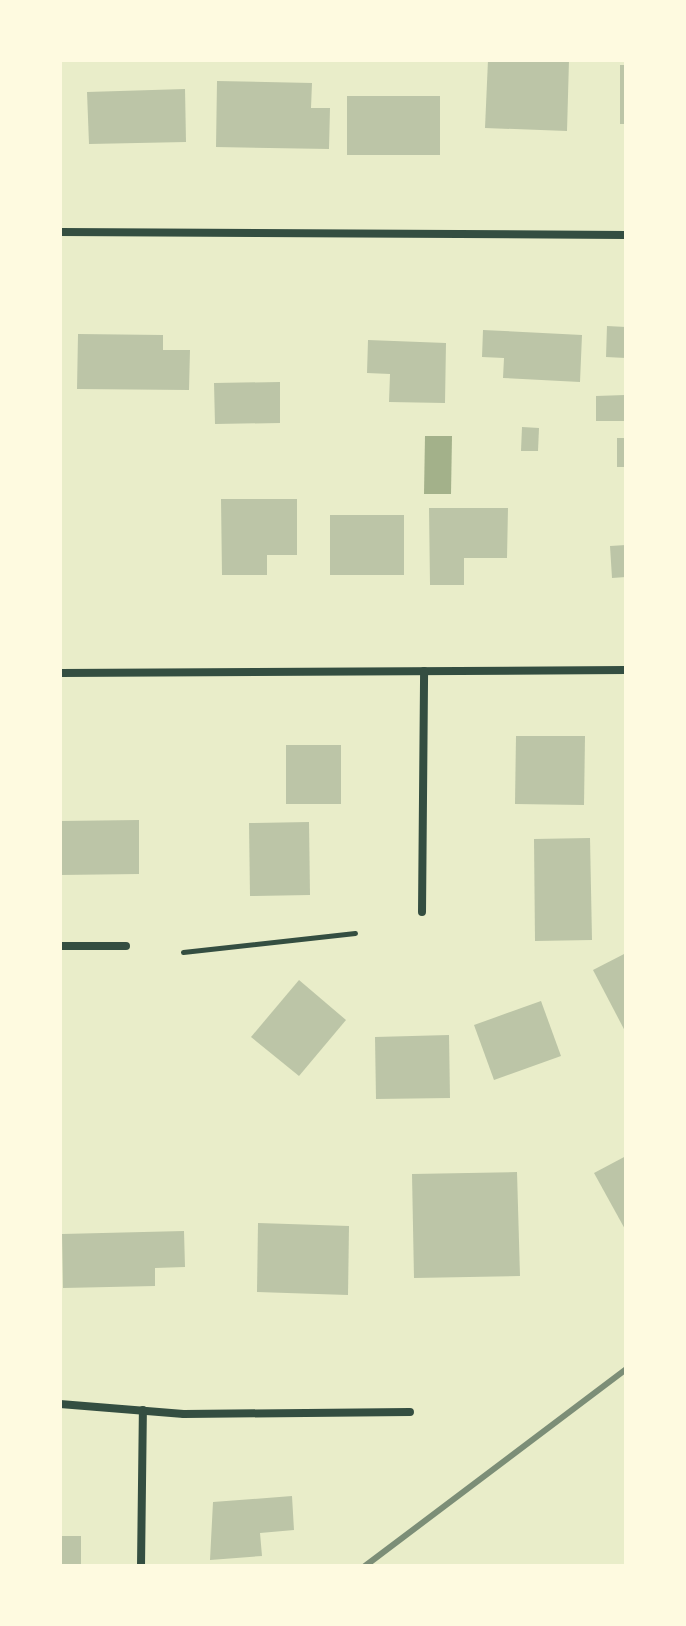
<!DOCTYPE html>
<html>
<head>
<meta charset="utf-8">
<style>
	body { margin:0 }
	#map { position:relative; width:686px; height:1626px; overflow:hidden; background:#e9edc9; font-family:"Work Sans",sans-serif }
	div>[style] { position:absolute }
	.water>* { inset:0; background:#a3b18a }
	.building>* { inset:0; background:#bcc5a7 }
	.path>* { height:5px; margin:-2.5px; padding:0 2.5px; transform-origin:2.5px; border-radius:2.5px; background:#344e41 }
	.minor>* { height:8px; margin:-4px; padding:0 4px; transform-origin:4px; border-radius:4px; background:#344e41 }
	.rail>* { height:6px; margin:-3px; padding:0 3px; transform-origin:3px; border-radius:3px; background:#7c8e77 }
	span { translate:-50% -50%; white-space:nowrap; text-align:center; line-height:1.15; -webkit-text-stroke:8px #fefae0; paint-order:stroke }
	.frame { position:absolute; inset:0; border:62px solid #fefae0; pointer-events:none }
</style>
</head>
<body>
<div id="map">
	<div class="water">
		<div style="clip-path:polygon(425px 436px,452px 436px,451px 494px,424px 494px)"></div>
	</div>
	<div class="building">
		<div style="clip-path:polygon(488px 60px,569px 60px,567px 131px,485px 128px)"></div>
		<div style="clip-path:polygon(620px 65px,626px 65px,626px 124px,620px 124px)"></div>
		<div style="clip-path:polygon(217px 81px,312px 83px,311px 108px,330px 108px,329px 149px,216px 147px)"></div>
		<div style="clip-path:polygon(185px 89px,186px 142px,89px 144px,87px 92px)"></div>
		<div style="clip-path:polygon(347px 96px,440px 96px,440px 155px,347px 155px)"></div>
		<div style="clip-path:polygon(607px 326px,626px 327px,626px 358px,606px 357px)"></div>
		<div style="clip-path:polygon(483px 330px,582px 335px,580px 382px,503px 378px,504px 358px,482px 357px)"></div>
		<div style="clip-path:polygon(78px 334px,163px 335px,163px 350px,190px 350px,189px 390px,77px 389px)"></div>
		<div style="clip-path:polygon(368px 340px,446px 343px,445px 403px,389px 402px,390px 374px,367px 373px)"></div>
		<div style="clip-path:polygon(280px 382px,280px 423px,215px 424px,214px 383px)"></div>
		<div style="clip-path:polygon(625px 395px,626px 421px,596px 421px,596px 396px)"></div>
		<div style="clip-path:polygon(522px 427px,539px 428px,538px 451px,521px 451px)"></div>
		<div style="clip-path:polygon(617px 438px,626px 438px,626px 467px,617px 467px)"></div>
		<div style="clip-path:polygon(221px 499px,297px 499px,297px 555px,267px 555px,267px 575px,222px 575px)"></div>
		<div style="clip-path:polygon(429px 508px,508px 508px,507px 558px,464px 558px,464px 585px,430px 585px)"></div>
		<div style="clip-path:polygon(330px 515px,404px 515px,404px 575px,330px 575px)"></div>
		<div style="clip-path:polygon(626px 545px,626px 577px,612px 578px,610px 546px)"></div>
		<div style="clip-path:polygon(516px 736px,585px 736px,584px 805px,515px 804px)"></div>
		<div style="clip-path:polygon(286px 745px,341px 745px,341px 804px,286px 804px)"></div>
		<div style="clip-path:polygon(139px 820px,139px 874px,60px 875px,60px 821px)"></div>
		<div style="clip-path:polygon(309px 822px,310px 895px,250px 896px,249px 823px)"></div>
		<div style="clip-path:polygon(590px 838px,592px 940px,535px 941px,534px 839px)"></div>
		<div style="clip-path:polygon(626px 953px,626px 1033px,593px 970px)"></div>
		<div style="clip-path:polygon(299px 980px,346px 1020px,299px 1076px,251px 1037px)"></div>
		<div style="clip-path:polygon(541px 1001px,561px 1056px,494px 1080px,474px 1025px)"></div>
		<div style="clip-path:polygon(449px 1035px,450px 1098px,376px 1099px,375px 1037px)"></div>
		<div style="clip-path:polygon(626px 1156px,626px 1231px,594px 1173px)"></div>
		<div style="clip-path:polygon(517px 1172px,520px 1276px,414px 1278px,412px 1174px)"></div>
		<div style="clip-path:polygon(258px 1223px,349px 1226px,348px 1295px,257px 1292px)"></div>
		<div style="clip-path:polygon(184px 1231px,185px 1267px,155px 1268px,155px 1286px,63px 1288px,62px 1234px)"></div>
		<div style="clip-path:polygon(292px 1496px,294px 1530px,260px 1533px,262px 1556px,210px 1560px,213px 1502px)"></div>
		<div style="clip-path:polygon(60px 1536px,81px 1536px,81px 1566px,60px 1566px)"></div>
	</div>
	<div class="path">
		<div style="left:183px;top:952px;width:173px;rotate:-6.3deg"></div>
	</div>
	<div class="minor">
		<div style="left:60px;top:232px;width:566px;rotate:0.3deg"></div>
		<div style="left:60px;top:673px;width:566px;rotate:-0.3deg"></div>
		<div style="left:422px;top:912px;width:241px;rotate:-89.5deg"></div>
		<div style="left:60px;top:946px;width:66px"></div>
		<div style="left:60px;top:1404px;width:124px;rotate:4.6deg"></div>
		<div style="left:184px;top:1414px;width:226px;rotate:-0.5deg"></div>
		<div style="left:141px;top:1566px;width:156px;rotate:-89.3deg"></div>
	</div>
	<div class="rail">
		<div style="left:365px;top:1566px;width:327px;rotate:-37deg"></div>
	</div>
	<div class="frame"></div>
</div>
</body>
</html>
